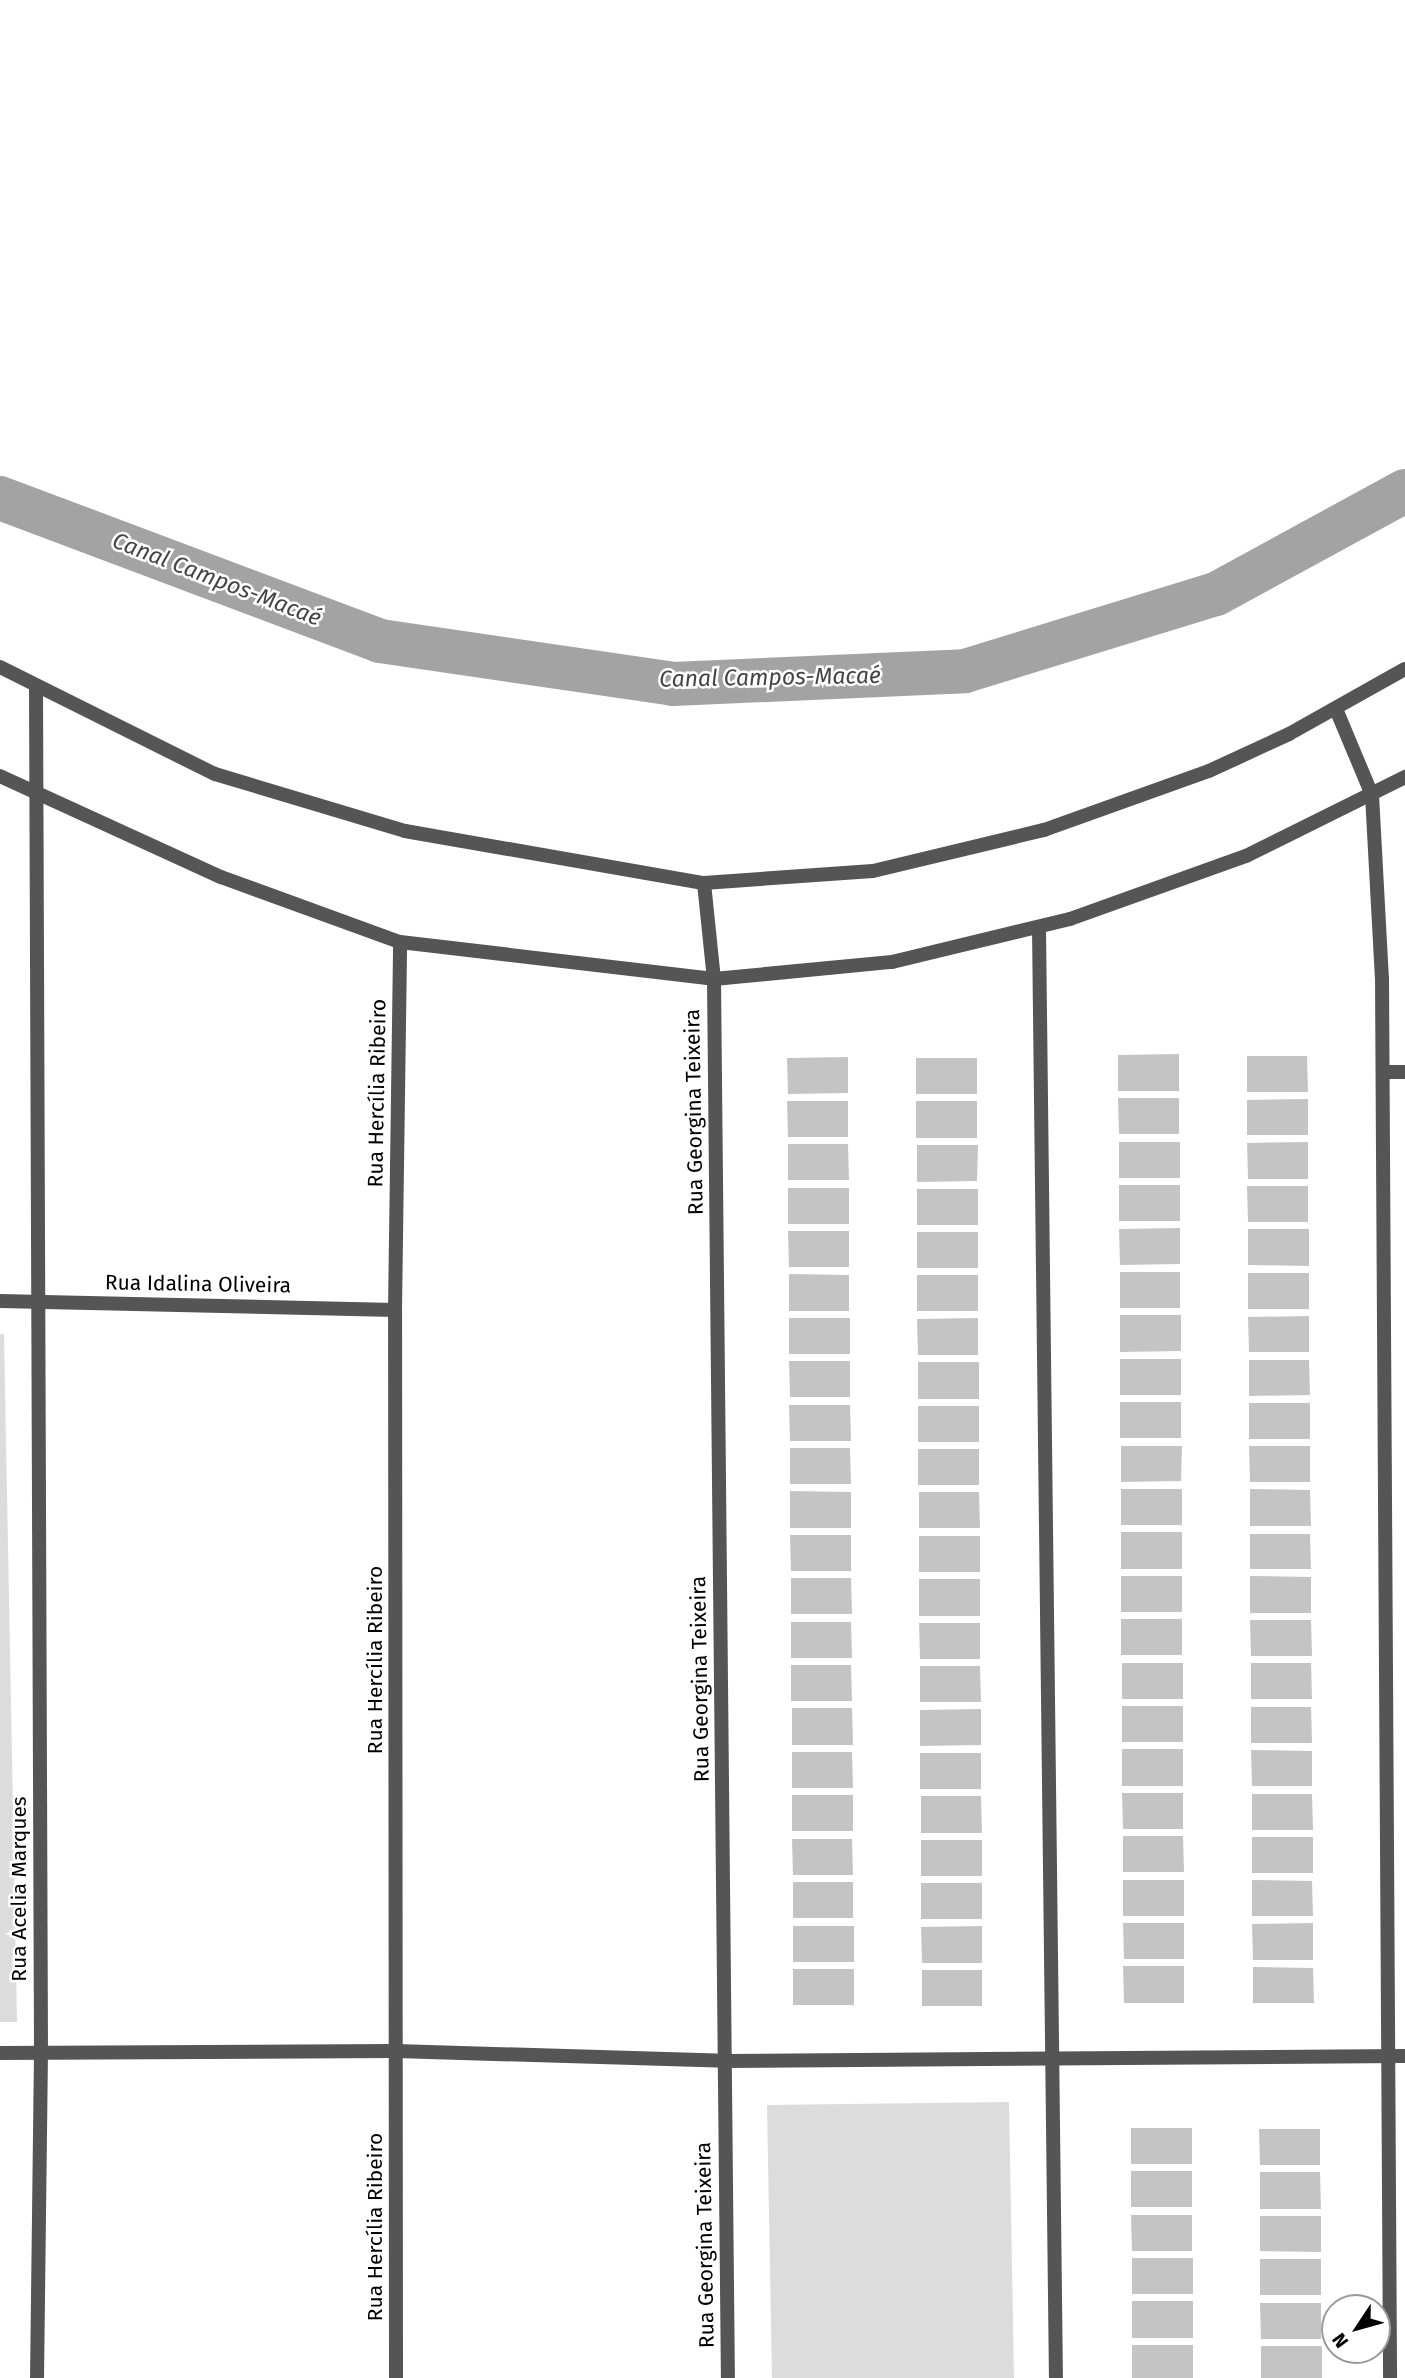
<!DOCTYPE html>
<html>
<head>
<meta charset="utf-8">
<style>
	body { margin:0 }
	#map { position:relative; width:1405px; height:2378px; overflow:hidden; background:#fff; font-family:"Fira Sans",sans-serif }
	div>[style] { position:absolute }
	.green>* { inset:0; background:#dcdcdc }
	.canal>* { height:44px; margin:-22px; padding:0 22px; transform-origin:22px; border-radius:22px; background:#a3a3a3 }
	.building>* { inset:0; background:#c4c4c4 }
	.minor>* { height:14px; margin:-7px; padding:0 7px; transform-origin:7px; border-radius:7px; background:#555 }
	span { translate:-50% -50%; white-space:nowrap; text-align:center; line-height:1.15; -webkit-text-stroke:5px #fff; paint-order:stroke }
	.street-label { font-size:21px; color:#000 }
	.water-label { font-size:23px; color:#444; font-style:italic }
	.north { position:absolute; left:1321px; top:2294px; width:70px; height:70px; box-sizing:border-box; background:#fff; border:2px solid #999; border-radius:50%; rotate:234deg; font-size:19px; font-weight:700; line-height:28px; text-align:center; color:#000 }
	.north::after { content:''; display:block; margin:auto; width:24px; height:32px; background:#000; clip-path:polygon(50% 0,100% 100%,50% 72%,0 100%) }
</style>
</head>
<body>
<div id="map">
	<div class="green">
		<div style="clip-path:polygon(0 1334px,4px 1334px,17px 2022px,0 2022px)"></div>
		<div style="clip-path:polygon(1009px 2102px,1014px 2378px,772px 2378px,767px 2105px)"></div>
	</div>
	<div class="canal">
		<div style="left:0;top:498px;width:406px;rotate:20.6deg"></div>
		<div style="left:380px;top:641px;width:296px;rotate:8.3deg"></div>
		<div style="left:673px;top:684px;width:292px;rotate:-2.5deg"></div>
		<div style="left:965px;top:671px;width:263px;rotate:-17.1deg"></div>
		<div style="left:1216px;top:594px;width:215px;rotate:-28.6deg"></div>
	</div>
	<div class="building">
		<div style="clip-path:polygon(1179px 1054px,1179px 1091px,1118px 1091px,1118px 1055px)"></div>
		<div style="clip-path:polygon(1247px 1056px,1307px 1056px,1308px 1092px,1247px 1092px)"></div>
		<div style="clip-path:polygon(848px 1057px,848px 1093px,788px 1094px,787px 1058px)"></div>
		<div style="clip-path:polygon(916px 1058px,977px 1058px,977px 1094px,916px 1094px)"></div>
		<div style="clip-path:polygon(1118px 1098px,1179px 1098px,1179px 1134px,1119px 1134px)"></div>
		<div style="clip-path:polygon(1308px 1099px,1308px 1135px,1247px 1135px,1247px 1100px)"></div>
		<div style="clip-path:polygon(787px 1101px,848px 1101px,848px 1137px,788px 1137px)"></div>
		<div style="clip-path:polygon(916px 1101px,977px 1101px,977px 1138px,916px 1138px)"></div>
		<div style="clip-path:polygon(1119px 1142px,1180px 1142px,1180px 1178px,1119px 1178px)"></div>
		<div style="clip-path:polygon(1308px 1142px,1308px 1179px,1248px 1179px,1247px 1143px)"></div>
		<div style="clip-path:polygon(788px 1144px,848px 1144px,849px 1180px,788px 1180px)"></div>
		<div style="clip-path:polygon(917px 1145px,978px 1145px,977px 1181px,917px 1182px)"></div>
		<div style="clip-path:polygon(1119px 1185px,1180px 1185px,1180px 1221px,1119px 1221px)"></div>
		<div style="clip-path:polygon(1247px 1186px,1308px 1186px,1308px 1222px,1248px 1222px)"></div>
		<div style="clip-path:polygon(788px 1188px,849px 1188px,849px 1224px,788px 1224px)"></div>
		<div style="clip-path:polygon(917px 1189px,978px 1189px,978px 1225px,917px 1225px)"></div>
		<div style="clip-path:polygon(1180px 1228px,1180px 1264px,1120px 1265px,1119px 1229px)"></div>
		<div style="clip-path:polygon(1248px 1229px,1309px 1229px,1309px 1266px,1248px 1265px)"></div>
		<div style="clip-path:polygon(788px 1231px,849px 1231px,849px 1267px,789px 1267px)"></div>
		<div style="clip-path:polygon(917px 1232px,978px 1232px,978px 1268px,917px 1268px)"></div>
		<div style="clip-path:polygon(1120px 1272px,1180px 1272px,1180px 1308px,1120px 1308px)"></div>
		<div style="clip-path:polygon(1248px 1273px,1309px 1273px,1309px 1309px,1248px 1309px)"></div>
		<div style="clip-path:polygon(789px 1274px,849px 1275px,849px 1311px,789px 1311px)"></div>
		<div style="clip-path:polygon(917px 1275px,978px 1275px,978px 1311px,917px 1311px)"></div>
		<div style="clip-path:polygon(1120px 1315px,1181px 1315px,1181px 1351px,1120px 1352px)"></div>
		<div style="clip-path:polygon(1309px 1316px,1309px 1352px,1249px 1352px,1248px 1317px)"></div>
		<div style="clip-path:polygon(789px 1318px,850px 1318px,850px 1354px,789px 1354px)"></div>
		<div style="clip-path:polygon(978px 1318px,978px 1355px,918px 1355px,917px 1319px)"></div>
		<div style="clip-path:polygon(1120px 1359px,1181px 1359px,1181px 1395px,1120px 1395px)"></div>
		<div style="clip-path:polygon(1249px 1360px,1309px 1360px,1310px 1395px,1249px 1396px)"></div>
		<div style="clip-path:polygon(789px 1361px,850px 1361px,850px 1397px,790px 1397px)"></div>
		<div style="clip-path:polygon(918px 1362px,979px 1362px,979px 1399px,918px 1399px)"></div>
		<div style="clip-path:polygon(1120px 1402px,1181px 1402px,1181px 1438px,1120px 1438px)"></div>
		<div style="clip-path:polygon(1249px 1403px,1310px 1403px,1310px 1439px,1249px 1439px)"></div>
		<div style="clip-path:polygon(789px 1405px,850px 1405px,851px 1441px,790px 1441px)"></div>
		<div style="clip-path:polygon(918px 1406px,979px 1406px,979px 1442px,918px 1442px)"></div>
		<div style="clip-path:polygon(1121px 1446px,1182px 1446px,1181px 1481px,1121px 1482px)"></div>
		<div style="clip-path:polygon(1249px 1446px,1310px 1446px,1310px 1482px,1250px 1482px)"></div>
		<div style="clip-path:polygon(790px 1448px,850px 1448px,851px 1484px,790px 1484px)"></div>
		<div style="clip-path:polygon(918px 1449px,979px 1449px,979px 1485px,918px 1485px)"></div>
		<div style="clip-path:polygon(1121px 1489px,1182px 1489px,1182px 1525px,1121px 1525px)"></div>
		<div style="clip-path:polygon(1250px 1489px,1310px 1490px,1311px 1526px,1250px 1526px)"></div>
		<div style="clip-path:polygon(790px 1491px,851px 1492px,851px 1528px,790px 1528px)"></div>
		<div style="clip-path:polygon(919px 1492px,979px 1492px,980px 1528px,919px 1528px)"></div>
		<div style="clip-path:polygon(1121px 1532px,1182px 1532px,1182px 1569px,1121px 1569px)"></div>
		<div style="clip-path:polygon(1250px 1534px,1310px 1534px,1311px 1569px,1250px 1569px)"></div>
		<div style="clip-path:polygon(790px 1535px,851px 1535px,851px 1571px,791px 1571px)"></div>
		<div style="clip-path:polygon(919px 1536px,980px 1536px,980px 1572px,919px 1572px)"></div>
		<div style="clip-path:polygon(1121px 1576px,1182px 1576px,1182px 1612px,1121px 1612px)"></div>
		<div style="clip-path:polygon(1250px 1576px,1311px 1577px,1311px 1613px,1250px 1613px)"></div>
		<div style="clip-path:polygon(791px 1578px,851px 1578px,852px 1614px,791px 1614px)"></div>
		<div style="clip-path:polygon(919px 1579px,980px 1579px,980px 1616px,919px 1616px)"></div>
		<div style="clip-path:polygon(1121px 1619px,1182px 1619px,1182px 1655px,1121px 1655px)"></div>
		<div style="clip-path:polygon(1250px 1620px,1311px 1620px,1312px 1656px,1251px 1656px)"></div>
		<div style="clip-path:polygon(791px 1622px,851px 1622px,852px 1658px,791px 1658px)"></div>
		<div style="clip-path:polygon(919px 1623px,980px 1623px,980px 1659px,920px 1659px)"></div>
		<div style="clip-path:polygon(1122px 1663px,1183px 1663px,1183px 1699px,1122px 1699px)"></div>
		<div style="clip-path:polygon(1251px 1663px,1311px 1663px,1312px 1699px,1251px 1699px)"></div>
		<div style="clip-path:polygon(791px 1665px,851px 1665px,852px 1701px,791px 1701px)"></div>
		<div style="clip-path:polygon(920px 1666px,980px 1666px,981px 1702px,920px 1702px)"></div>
		<div style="clip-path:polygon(1122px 1706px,1183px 1706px,1183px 1742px,1122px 1742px)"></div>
		<div style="clip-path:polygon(1251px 1707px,1311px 1707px,1312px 1743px,1251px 1743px)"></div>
		<div style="clip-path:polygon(792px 1708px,852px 1708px,853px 1745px,792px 1745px)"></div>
		<div style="clip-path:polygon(981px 1709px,981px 1745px,920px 1746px,920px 1710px)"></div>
		<div style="clip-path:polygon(1122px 1749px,1183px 1749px,1183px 1786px,1122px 1786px)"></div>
		<div style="clip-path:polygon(1251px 1750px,1312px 1751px,1312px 1786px,1252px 1786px)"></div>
		<div style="clip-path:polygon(792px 1752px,852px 1752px,853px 1788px,792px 1788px)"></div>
		<div style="clip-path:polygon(920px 1753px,981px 1753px,981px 1789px,920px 1789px)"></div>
		<div style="clip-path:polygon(1122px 1793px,1183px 1793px,1183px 1829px,1123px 1829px)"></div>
		<div style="clip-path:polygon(1252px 1794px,1312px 1794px,1313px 1830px,1252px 1830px)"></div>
		<div style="clip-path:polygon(792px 1795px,853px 1795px,853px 1831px,792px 1831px)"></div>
		<div style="clip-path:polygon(921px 1796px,981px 1796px,982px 1833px,921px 1833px)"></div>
		<div style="clip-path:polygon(1123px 1836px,1183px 1836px,1184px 1872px,1123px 1872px)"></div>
		<div style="clip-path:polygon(1252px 1837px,1313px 1837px,1313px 1873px,1252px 1873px)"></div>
		<div style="clip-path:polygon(792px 1839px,852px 1839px,853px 1875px,793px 1875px)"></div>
		<div style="clip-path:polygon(921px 1840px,982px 1840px,982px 1876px,921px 1876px)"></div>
		<div style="clip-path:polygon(1123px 1880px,1184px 1880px,1184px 1916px,1123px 1916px)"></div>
		<div style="clip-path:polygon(1252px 1880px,1312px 1881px,1313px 1916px,1252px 1916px)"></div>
		<div style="clip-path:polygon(793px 1882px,853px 1882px,853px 1918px,793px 1918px)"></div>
		<div style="clip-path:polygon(921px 1883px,982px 1883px,982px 1919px,921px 1919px)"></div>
		<div style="clip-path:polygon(1123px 1923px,1184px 1923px,1184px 1959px,1124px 1959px)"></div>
		<div style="clip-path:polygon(1313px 1923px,1313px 1960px,1253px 1960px,1252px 1924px)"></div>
		<div style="clip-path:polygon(793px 1926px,854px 1926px,854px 1962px,793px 1962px)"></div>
		<div style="clip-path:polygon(982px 1926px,982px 1963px,922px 1963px,921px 1927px)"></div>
		<div style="clip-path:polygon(1123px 1966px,1184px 1966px,1184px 2003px,1124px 2003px)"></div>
		<div style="clip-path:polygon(1253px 1967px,1313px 1968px,1314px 2003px,1253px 2003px)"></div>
		<div style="clip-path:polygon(793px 1969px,854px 1969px,854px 2005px,793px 2005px)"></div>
		<div style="clip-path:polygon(922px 1970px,982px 1970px,982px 2006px,922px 2006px)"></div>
		<div style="clip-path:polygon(1131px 2128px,1192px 2128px,1192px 2164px,1131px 2164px)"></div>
		<div style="clip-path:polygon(1259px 2129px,1320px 2129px,1320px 2165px,1260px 2165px)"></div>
		<div style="clip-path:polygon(1131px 2171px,1192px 2171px,1192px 2207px,1131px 2207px)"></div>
		<div style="clip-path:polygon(1260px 2172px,1320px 2172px,1321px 2209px,1260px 2209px)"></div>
		<div style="clip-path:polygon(1131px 2215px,1192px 2215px,1192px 2251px,1132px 2251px)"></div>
		<div style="clip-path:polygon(1260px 2216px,1321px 2216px,1321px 2252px,1260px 2251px)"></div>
		<div style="clip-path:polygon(1132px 2258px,1193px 2258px,1193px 2294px,1132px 2294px)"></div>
		<div style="clip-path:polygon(1260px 2259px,1321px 2259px,1321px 2295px,1260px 2295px)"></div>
		<div style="clip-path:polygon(1132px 2301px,1193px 2301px,1193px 2338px,1132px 2338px)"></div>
		<div style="clip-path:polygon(1260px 2303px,1321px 2303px,1321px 2339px,1261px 2339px)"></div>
		<div style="clip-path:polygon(1132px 2345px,1193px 2345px,1193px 2378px,1132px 2378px)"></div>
		<div style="clip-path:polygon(1261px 2346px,1322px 2346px,1322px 2378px,1261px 2378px)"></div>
	</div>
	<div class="minor">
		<div style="left:0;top:667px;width:240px;rotate:26.5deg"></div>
		<div style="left:215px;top:774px;width:198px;rotate:16.7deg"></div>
		<div style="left:405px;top:831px;width:303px;rotate:9.9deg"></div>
		<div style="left:704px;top:883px;width:169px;rotate:-4.1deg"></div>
		<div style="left:873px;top:871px;width:176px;rotate:-13.5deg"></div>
		<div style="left:1044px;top:830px;width:175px;rotate:-19.7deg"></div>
		<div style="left:1209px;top:771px;width:88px;rotate:-24.8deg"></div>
		<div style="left:1289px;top:734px;width:133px;rotate:-29.3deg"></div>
		<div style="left:36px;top:687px;width:1365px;rotate:89.79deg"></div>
		<div style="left:41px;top:2052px;width:326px;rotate:90.7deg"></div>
		<div style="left:1336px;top:709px;width:93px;rotate:67.3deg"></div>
		<div style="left:1372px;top:795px;width:183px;rotate:86.9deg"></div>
		<div style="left:1382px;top:978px;width:1400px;rotate:89.67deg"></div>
		<div style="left:0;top:776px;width:243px;rotate:24.6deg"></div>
		<div style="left:221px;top:877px;width:190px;rotate:20deg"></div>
		<div style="left:400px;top:942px;width:316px;rotate:6.7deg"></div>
		<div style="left:714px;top:979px;width:179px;rotate:-5.5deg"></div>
		<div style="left:892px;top:962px;width:183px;rotate:-13.6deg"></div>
		<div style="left:1070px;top:919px;width:187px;rotate:-19.7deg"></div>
		<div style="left:1246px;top:856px;width:178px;rotate:-26.4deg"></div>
		<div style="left:704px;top:883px;width:97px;rotate:84.1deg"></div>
		<div style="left:714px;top:979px;width:1399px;rotate:89.43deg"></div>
		<div style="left:1039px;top:928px;width:1450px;rotate:89.33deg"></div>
		<div style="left:1383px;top:1072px;width:22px"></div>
		<div style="left:0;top:1301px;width:395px;rotate:1.3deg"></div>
		<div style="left:0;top:2053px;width:396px;rotate:-0.3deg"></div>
		<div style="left:396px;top:2051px;width:329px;rotate:1.7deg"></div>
		<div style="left:725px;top:2061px;width:680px;rotate:-0.42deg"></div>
		<div style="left:396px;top:2378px;width:1068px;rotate:-90.05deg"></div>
		<div style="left:395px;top:1310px;width:368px;rotate:-89.2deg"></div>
	</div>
	<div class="street-label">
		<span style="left:377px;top:1093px;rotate:-89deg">Rua Hercília Ribeiro</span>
		<span style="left:694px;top:1112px;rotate:-91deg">Rua Georgina Teixeira</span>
		<span style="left:198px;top:1284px;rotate:1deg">Rua Idalina Oliveira</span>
		<span style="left:375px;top:1660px;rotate:-90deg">Rua Hercília Ribeiro</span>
		<span style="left:700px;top:1679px;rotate:-91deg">Rua Georgina Teixeira</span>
		<span style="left:19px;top:1889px;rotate:-90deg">Rua Acelia Marques</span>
		<span style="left:375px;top:2227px;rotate:-90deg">Rua Hercília Ribeiro</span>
		<span style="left:705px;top:2245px;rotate:-91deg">Rua Georgina Teixeira</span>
	</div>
	<div class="water-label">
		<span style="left:217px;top:579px;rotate:21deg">Canal Campos-Macaé</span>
		<span style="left:770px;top:677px;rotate:-1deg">Canal Campos-Macaé</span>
	</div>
	<div class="north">N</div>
</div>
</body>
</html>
